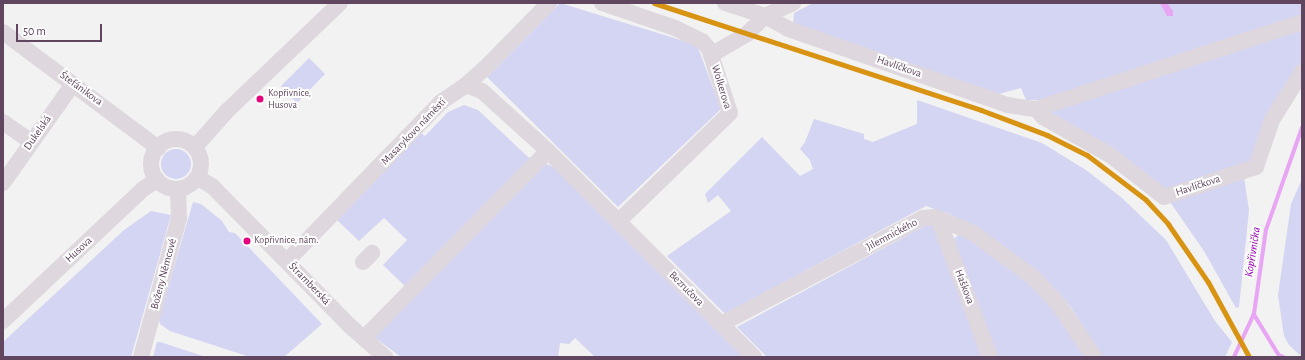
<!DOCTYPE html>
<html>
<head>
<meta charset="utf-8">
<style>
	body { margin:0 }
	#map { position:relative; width:1305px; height:360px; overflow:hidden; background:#f1f2f1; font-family:"Alegreya Sans",sans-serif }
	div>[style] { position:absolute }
	.green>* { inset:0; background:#d4d4f3 }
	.round { border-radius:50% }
	.water>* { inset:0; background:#e8a5f4 }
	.stream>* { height:3.5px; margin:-1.75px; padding:0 1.75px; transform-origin:1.75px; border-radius:1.75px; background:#e8a5f4 }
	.minor>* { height:16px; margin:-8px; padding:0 8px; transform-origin:8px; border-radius:8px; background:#ded8de }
	.minor>.ring { margin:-8px; padding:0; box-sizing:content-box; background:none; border:16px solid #ded8de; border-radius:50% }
	.rail-1>* { height:5px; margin:-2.5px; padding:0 2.5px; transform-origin:2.5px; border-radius:2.5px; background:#d99313 }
	.dots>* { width:11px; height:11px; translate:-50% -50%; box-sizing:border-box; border:2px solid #fff; border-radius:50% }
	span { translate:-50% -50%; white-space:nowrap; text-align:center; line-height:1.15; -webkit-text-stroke:4px #fff; paint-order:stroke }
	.bus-label { font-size:10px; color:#60465e }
	.left { translate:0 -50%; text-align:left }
	.street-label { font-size:11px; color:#60465e }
	.water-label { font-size:12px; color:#9d00b9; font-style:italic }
	.frame { position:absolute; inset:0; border:4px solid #60465e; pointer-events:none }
	.scale { position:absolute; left:16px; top:24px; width:86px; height:18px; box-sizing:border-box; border:2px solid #60465e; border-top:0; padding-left:5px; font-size:12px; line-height:14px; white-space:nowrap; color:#60465e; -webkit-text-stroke:3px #fff; paint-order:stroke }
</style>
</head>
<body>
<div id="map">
	<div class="green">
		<div style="clip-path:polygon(560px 3px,697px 45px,721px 109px,618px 207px,487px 77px)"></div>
		<div style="clip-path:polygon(813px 3px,1302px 3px,1302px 15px,1043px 100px,1026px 100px,1021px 88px,999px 94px,793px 25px,794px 13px)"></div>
		<div style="clip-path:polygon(1302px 27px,1302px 62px,1269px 110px,1253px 163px,1166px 191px,1051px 116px,1050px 109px)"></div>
		<div style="clip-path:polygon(309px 58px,325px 74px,297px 103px,281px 86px)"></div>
		<div style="clip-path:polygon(917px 100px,1042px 143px,1086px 170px,1122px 198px,1166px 240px,1215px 321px,1232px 342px,1225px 357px,1103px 357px,1069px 305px,1035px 271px,979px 229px,949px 214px,926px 206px,725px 314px,667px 256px,731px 211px,718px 195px,708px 203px,705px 194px,762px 137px,800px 176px,813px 169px,810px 160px,800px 149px,805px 142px,814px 119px,864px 134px,864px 139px,873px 142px,917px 124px)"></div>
		<div style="clip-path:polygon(464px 105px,478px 110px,528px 157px,559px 169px,744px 357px,595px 357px,575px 338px,569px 344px,560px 343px,558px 357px,401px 357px,374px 337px,406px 287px,383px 265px,407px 240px,384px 218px,359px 241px,336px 219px,421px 133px,425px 136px,448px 112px)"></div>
		<div class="round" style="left:161px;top:149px;width:30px;height:30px"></div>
		<div style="clip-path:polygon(1244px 177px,1249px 210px,1239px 307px,1236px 308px,1204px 251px,1170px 202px)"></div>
		<div style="clip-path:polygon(1302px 179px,1302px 357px,1289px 345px,1284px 336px,1278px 295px,1291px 204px)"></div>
		<div style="clip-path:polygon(193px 202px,201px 204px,222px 221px,229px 232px,235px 233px,322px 324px,284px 357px,250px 357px,170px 331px,160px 324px,159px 319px)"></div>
		<div style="clip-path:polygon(151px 211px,171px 215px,131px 357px,3px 357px,3px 342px,124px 230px)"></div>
		<div style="clip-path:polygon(932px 222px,985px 357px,767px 357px,737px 327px)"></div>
		<div style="clip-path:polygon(959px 234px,964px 235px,1033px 284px,1089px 357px,997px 357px,953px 240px)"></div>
		<div style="clip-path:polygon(157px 342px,160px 342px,206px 357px,153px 357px)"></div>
	</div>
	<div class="water">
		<div style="clip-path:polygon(1160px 3px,1167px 3px,1173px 11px,1173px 16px,1167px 16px)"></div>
	</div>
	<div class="stream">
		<div style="left:1254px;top:314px;width:48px;rotate:58.6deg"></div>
		<div style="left:1279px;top:355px;width:5px;rotate:22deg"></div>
		<div style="left:1234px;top:357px;width:47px;rotate:-65.1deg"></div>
		<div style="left:1254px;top:314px;width:85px;rotate:-81.9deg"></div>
		<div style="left:1266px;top:230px;width:108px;rotate:-70.6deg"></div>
	</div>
	<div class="minor">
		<div style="left:602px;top:3px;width:77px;rotate:18.9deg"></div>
		<div style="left:675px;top:28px;width:30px;rotate:26deg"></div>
		<div style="left:702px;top:41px;width:11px;rotate:49deg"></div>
		<div style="left:709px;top:49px;width:67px;rotate:71.8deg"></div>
		<div style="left:730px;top:113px;width:155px;rotate:135.8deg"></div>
		<div style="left:725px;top:3px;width:42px;rotate:18deg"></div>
		<div style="left:765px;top:16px;width:26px;rotate:29deg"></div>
		<div style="left:788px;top:29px;width:233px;rotate:19.1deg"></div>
		<div style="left:1008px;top:105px;width:18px;rotate:9deg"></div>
		<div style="left:1026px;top:108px;width:10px;rotate:6deg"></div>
		<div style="left:1036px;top:109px;width:280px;rotate:-18.1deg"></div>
		<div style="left:3px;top:32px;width:194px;rotate:36.8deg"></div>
		<div style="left:711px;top:55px;width:42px;rotate:-30.3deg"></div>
		<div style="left:747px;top:34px;width:25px;rotate:-45deg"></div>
		<div style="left:765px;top:16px;width:31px;rotate:-25deg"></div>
		<div style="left:466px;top:85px;width:17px;rotate:21deg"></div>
		<div style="left:482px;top:91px;width:89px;rotate:42.3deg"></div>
		<div style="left:548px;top:151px;width:291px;rotate:45deg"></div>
		<div style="left:1036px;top:109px;width:11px;rotate:49deg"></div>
		<div style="left:1043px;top:117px;width:77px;rotate:29.6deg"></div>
		<div style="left:1110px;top:155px;width:68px;rotate:37.9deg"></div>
		<div style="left:1164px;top:197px;width:97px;rotate:-18.1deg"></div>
		<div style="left:1256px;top:167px;width:50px;rotate:-71.2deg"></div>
		<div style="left:1272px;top:120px;width:57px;rotate:-58deg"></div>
		<div style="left:3px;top:122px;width:35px;rotate:35deg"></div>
		<div class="ring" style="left:151px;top:139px;width:34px;height:34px"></div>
		<div style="left:195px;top:147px;width:48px;rotate:-48.4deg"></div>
		<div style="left:227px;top:111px;width:156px;rotate:-43.7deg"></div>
		<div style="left:198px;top:178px;width:16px;rotate:30deg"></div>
		<div style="left:212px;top:186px;width:197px;rotate:45.4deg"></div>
		<div style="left:350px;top:326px;width:47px;rotate:41.5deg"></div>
		<div style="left:3px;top:183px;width:121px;rotate:-54.7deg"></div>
		<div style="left:938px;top:218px;width:148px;rotate:69.5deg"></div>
		<div style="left:287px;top:261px;width:221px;rotate:-45.9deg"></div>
		<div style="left:441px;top:102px;width:30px;rotate:-34deg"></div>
		<div style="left:466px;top:85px;width:31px;rotate:-42deg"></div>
		<div style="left:489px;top:64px;width:86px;rotate:-45.5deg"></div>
		<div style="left:363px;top:262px;width:13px;rotate:-45deg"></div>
		<div style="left:3px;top:321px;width:192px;rotate:-43.3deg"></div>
		<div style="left:143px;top:189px;width:17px;rotate:-33deg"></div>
		<div style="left:721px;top:324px;width:228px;rotate:-27.7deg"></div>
		<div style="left:923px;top:218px;width:12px;rotate:-5deg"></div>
		<div style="left:935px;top:217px;width:41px;rotate:22.8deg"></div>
		<div style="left:973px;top:233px;width:76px;rotate:36.4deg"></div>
		<div style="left:1034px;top:278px;width:37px;rotate:47deg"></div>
		<div style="left:1059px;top:305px;width:63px;rotate:56.1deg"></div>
		<div style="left:364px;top:338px;width:262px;rotate:-45.5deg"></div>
		<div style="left:141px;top:357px;width:144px;rotate:-74.7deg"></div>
		<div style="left:179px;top:218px;width:28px;rotate:-92deg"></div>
	</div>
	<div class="rail-1">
		<div style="left:654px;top:3px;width:344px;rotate:18.1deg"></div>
		<div style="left:981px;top:110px;width:71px;rotate:20.7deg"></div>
		<div style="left:1047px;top:135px;width:45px;rotate:26.6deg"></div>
		<div style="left:1087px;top:155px;width:74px;rotate:37.3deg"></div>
		<div style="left:1146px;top:200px;width:33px;rotate:47deg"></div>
		<div style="left:1168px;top:224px;width:70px;rotate:55.4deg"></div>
		<div style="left:1208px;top:282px;width:85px;rotate:61.3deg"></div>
	</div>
	<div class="dots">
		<div style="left:260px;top:99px;background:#e5007d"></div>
		<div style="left:247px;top:241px;background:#e5007d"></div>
	</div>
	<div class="bus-label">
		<span class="left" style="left:268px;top:99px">Kopřivnice,<br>Husova</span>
		<span class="left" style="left:254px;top:241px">Kopřivnice, nám.</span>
	</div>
	<div class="street-label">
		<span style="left:899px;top:67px;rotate:19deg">Havlíčkova</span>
		<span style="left:721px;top:87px;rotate:73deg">Wolkerova</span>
		<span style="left:81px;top:89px;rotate:36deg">Štefánikova</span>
		<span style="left:414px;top:132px;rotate:-46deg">Masarykovo náměstí</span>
		<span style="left:38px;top:133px;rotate:-55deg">Dukelská</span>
		<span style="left:1198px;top:186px;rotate:-18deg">Havlíčkova</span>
		<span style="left:892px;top:235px;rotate:-28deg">Jilemnického</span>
		<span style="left:79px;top:250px;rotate:-43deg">Husova</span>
		<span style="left:164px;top:274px;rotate:-75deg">Boženy Němcové</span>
		<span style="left:309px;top:284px;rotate:46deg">Štramberská</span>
		<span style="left:964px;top:287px;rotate:69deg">Haškova</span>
		<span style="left:686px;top:289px;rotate:45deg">Bezručova</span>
	</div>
	<div class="water-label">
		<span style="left:1253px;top:252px;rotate:-81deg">Kopřivnička</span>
	</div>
	<div class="frame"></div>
	<div class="scale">50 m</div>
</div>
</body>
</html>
